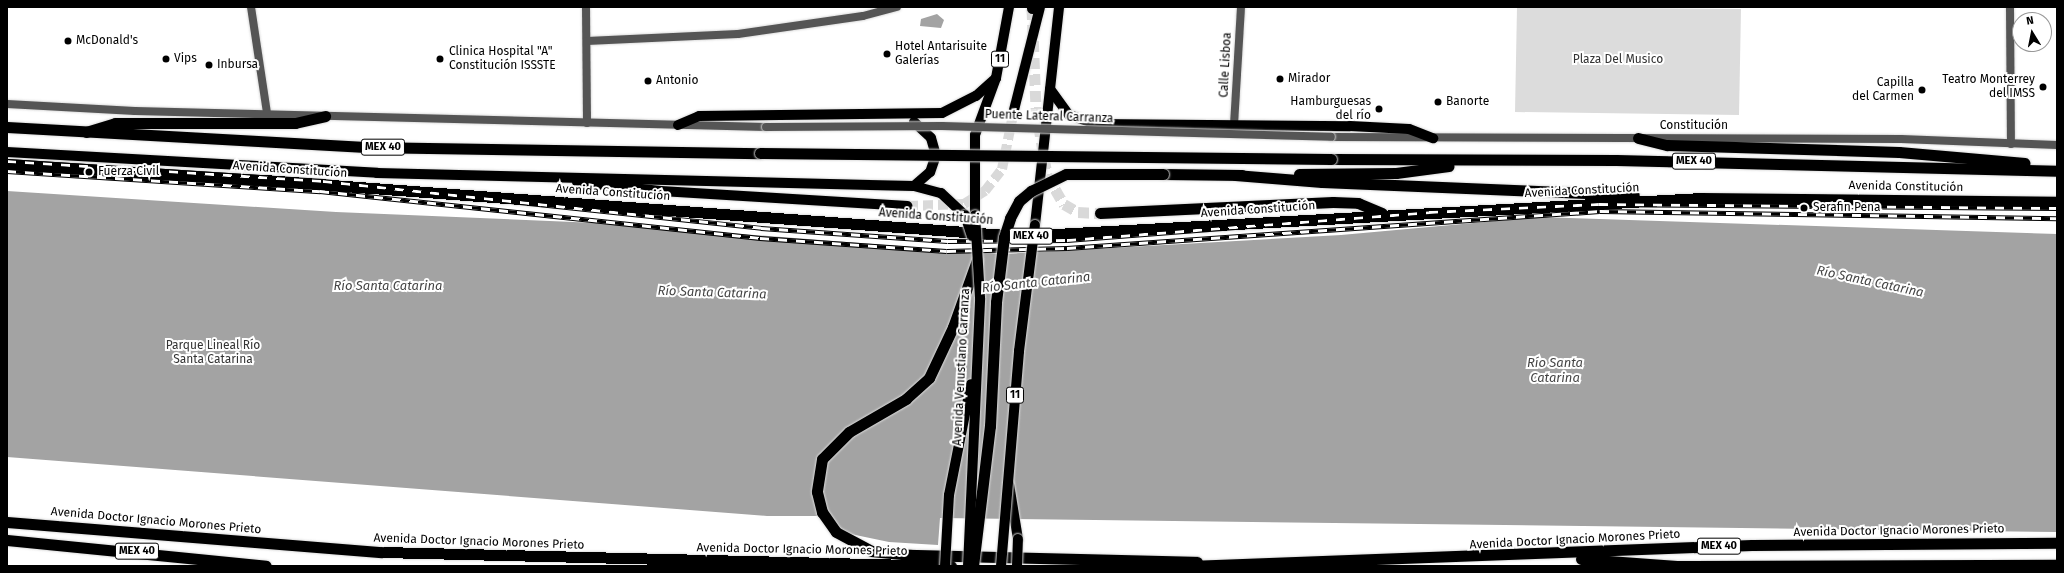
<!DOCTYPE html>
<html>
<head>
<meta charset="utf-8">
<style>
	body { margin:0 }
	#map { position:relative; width:2064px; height:573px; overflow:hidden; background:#fff; font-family:"Fira Sans",sans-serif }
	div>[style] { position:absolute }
	.green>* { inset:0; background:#dcdcdc }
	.water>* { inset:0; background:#a3a3a3 }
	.primary-tunnel>* { height:10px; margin-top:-5px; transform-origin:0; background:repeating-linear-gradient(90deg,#d9d9d9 0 10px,transparent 0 15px) }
	.trunk-tunnel>* { height:11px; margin-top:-5.5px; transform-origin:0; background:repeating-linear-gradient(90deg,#d9d9d9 0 11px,transparent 0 16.5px) }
	.roads { filter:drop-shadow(0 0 1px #dbdbdb) drop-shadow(0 0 1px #dbdbdb) }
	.minor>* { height:8px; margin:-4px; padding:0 4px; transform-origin:4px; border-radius:4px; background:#555 }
	.tertiary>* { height:8px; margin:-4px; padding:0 4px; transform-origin:4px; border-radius:4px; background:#555 }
	.primary>* { height:10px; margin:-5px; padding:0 5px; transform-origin:5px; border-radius:5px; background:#000 }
	.trunk>* { height:11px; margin:-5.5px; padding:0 5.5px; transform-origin:5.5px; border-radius:5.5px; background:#000 }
	.rail>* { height:4.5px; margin-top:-2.25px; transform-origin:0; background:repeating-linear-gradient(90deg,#fff 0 9px,#000 0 18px); box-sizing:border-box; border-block:1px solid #000 }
	.bridges { filter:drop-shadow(0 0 1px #dbdbdb) drop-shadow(0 0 1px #dbdbdb) }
	.tertiary-bridge>* { height:8px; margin:-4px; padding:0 4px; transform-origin:4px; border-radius:4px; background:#555 }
	.primary-bridge>* { height:10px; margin:-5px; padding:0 5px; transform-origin:5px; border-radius:5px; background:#000 }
	.trunk-bridge>* { height:11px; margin:-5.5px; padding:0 5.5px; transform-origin:5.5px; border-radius:5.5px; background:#000 }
	.dots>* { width:11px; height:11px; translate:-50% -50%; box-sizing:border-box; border:2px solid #fff; border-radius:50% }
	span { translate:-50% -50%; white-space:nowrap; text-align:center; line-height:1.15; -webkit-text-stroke:4px #fff; paint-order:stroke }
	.shield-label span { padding:1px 3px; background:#fff; border:1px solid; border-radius:3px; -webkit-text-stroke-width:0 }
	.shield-label { font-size:11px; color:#000; font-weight:700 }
	.poi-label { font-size:12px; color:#000 }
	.left { translate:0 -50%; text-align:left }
	.right { translate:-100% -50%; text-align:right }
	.park-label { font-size:12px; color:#333 }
	.street-label { font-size:12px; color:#000 }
	.water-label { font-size:13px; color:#444; font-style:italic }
	.frame { position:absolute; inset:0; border:8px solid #000; pointer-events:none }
	.north { position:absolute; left:2012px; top:12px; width:40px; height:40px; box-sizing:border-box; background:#fff; border:1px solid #999; border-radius:50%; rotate:350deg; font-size:11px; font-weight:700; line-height:16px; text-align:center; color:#000 }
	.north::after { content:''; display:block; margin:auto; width:14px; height:18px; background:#000; clip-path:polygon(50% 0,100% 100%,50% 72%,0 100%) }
</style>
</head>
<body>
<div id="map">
	<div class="green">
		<div style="clip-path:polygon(1517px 7px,1741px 9px,1739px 115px,1515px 112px)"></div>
	</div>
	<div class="water">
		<div style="clip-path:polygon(937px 14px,944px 20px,941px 28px,920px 26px,921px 19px)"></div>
		<div style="clip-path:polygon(7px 191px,336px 212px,597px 223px,1003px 254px,1341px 235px,1539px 217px,2057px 234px,2057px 532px,940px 518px,938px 545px,889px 542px,841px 532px,831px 516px,767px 516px,7px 457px)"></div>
	</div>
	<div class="primary-tunnel">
		<div style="left:908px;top:206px;width:56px;rotate:-2deg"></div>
		<div style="left:964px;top:204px;width:25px;rotate:-32deg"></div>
		<div style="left:985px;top:191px;width:28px;rotate:-52deg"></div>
		<div style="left:1002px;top:169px;width:60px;rotate:-78.5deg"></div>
	</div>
	<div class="trunk-tunnel">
		<div style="left:1032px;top:8px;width:101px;rotate:87.7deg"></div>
		<div style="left:1036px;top:109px;width:67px;rotate:80.5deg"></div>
		<div style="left:1047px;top:175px;width:34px;rotate:60deg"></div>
		<div style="left:1064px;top:204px;width:16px;rotate:30deg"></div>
		<div style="left:1078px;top:212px;width:22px;rotate:3deg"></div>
	</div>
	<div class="roads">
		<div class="minor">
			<div style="left:251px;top:7px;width:107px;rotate:81.4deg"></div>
			<div style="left:586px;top:7px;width:116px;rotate:89.5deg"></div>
			<div style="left:2010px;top:7px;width:137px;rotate:89.6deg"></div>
			<div style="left:587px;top:41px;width:151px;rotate:-2.7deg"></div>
			<div style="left:738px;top:34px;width:126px;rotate:-8.2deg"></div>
			<div style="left:863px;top:16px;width:35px;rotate:-15deg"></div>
			<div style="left:1234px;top:125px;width:118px;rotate:-86.6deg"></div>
		</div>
		<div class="tertiary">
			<div style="left:7px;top:104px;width:128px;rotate:3.1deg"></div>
			<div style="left:135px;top:111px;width:631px;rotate:1.45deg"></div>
			<div style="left:1331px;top:137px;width:570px;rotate:0.2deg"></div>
			<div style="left:1901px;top:139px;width:156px;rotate:2.2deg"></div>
		</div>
		<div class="primary">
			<div style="left:1050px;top:89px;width:32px;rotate:54deg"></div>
			<div style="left:1069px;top:115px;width:28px;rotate:18deg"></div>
			<div style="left:1096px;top:124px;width:254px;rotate:0.5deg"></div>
			<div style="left:1350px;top:126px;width:59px;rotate:2.9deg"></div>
			<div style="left:1409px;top:129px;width:26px;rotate:21deg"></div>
			<div style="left:1014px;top:110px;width:106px;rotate:-75.8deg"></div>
			<div style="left:914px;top:122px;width:23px;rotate:43deg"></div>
			<div style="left:931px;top:138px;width:18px;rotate:74deg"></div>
			<div style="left:936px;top:155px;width:18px;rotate:109deg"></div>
			<div style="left:930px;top:172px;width:21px;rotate:139deg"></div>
			<div style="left:678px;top:125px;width:23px;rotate:-23deg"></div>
			<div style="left:699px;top:116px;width:243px;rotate:-0.7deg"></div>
			<div style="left:942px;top:113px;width:38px;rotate:-27deg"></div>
			<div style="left:976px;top:96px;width:27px;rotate:-42deg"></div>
			<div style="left:7px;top:152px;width:371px;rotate:3.2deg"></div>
			<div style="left:377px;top:173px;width:537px;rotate:1.39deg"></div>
			<div style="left:914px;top:186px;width:28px;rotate:15deg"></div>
			<div style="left:941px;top:193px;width:33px;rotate:43deg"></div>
			<div style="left:577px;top:182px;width:84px;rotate:6.1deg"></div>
			<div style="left:661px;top:191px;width:247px;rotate:3.5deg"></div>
			<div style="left:975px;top:215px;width:80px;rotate:-90deg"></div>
			<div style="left:975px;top:135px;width:61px;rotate:-69.8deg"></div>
			<div style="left:996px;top:78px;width:72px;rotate:-79.6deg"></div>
			<div style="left:1035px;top:225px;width:219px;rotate:-83.7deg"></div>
			<div style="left:1009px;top:484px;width:56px;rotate:80.7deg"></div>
		</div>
		<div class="trunk">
			<div style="left:1032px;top:8px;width:1px;rotate:-90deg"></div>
			<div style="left:7px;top:127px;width:359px;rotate:3.2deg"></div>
			<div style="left:365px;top:147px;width:395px;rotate:0.9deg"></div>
			<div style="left:86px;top:132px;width:30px;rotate:-17deg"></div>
			<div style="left:115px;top:123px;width:180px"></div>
			<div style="left:295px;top:123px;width:31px;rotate:-13deg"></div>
			<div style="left:1638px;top:138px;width:30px;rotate:14deg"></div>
			<div style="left:1667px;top:145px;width:232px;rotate:1.7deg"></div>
			<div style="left:1899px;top:152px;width:126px;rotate:5deg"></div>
			<div style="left:1331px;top:159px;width:285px;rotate:0.2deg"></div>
			<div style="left:1616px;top:160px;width:441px;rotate:1.4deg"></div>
			<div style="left:7px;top:164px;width:257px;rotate:3.6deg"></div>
			<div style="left:264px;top:180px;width:758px;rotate:4.24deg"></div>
			<div style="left:1020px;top:236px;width:682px;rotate:-3.19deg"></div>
			<div style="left:1701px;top:198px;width:356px;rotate:0.6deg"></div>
			<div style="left:1163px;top:174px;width:79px;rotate:0.7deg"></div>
			<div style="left:1299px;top:174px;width:97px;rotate:-0.6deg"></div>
			<div style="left:1396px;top:173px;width:53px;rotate:-7.5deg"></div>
			<div style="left:1235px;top:175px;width:87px;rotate:4.6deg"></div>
			<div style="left:1322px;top:182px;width:312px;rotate:2.4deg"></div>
			<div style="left:1100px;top:213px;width:233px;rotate:-2.7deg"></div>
			<div style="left:1333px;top:202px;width:25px;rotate:2deg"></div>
			<div style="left:1358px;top:203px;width:26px;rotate:23deg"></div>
			<div style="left:977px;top:260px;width:71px;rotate:109.7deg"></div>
			<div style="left:953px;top:327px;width:56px;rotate:115.2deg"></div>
			<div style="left:929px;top:378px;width:31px;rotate:138deg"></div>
			<div style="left:906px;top:399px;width:66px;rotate:149.9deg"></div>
			<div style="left:849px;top:432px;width:38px;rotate:135deg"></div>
			<div style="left:822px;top:459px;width:33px;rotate:99deg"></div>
			<div style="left:817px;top:492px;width:21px;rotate:76deg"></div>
			<div style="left:822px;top:512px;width:24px;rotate:55deg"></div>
			<div style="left:836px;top:532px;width:40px;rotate:28deg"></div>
			<div style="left:871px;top:551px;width:41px;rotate:5.6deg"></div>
			<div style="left:912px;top:555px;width:285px;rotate:1.4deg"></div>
			<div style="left:7px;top:522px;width:376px;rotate:4.6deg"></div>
			<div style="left:382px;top:552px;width:569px;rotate:1.41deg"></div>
			<div style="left:7px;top:540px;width:260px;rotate:5.7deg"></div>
			<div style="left:1581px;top:559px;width:96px;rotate:4.2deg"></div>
			<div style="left:1677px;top:566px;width:380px;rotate:-0.2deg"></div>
			<div style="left:1189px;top:566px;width:563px;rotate:-2.14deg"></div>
			<div style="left:1752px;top:545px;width:305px;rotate:-0.4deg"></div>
		</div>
	</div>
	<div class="rail">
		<div style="left:7px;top:161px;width:317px;rotate:3.6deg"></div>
		<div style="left:323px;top:181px;width:441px;rotate:6.1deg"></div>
		<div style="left:761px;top:228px;width:187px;rotate:4deg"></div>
		<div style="left:948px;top:241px;width:119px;rotate:-0.5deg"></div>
		<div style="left:1067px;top:240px;width:363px;rotate:-4.4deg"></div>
		<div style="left:1429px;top:212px;width:170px;rotate:-2.7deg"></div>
		<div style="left:1599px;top:204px;width:458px;rotate:0.5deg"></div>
		<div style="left:7px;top:171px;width:314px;rotate:3.7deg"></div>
		<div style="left:320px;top:191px;width:443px;rotate:6.1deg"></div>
		<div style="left:760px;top:238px;width:187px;rotate:4deg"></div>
		<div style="left:947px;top:251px;width:120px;rotate:-1.4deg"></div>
		<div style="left:1067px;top:248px;width:534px;rotate:-3.97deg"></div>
		<div style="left:1600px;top:211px;width:457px;rotate:0.9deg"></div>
	</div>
	<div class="bridges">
		<div class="tertiary-bridge">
			<div style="left:766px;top:127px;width:176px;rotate:-0.3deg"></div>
			<div style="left:942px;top:126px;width:389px;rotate:1.6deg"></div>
		</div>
		<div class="primary-bridge">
			<div style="left:965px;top:215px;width:22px;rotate:72deg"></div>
			<div style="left:945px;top:566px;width:71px;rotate:-86.8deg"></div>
			<div style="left:949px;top:495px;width:113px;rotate:-78.8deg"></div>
			<div style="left:968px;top:566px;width:268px;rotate:-87.4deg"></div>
			<div style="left:980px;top:298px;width:83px;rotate:-93.4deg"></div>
			<div style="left:1001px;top:566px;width:216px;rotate:-85.2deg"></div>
			<div style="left:1019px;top:351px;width:127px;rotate:-82.8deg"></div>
			<div style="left:1017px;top:566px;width:27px;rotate:-88deg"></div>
		</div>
		<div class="trunk-bridge">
			<div style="left:760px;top:153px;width:571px;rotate:0.6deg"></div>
			<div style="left:973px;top:566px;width:141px;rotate:-83.1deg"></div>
			<div style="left:990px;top:426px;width:124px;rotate:-87.2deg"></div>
			<div style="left:996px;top:302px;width:65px;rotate:-83deg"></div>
			<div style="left:1004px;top:237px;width:20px;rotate:-72deg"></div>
			<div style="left:1010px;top:218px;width:19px;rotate:-62deg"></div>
			<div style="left:1019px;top:201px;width:16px;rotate:-40deg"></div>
			<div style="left:1031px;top:191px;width:39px;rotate:-26deg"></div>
			<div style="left:1066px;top:174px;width:97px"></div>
		</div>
	</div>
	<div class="dots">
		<div style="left:68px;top:41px;background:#000"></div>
		<div style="left:887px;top:54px;background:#000"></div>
		<div style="left:166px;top:59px;background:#000"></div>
		<div style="left:440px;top:59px;background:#000"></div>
		<div style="left:209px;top:65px;background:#000"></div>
		<div style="left:1280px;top:79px;background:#000"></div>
		<div style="left:648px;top:81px;background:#000"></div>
		<div style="left:2043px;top:87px;background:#000"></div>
		<div style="left:1922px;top:90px;background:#000"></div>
		<div style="left:1438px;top:102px;background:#000"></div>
		<div style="left:1379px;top:109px;background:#000"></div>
		<div style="left:89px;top:172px;background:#000"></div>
		<div style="left:1804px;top:208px;background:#000"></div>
	</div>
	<div class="shield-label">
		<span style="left:1000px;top:59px">11</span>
		<span style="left:383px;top:147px">MEX 40</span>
		<span style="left:1694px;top:161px">MEX 40</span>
		<span style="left:1031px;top:236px">MEX 40</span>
		<span style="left:1015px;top:395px">11</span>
		<span style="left:1719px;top:546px">MEX 40</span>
		<span style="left:137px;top:551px">MEX 40</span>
	</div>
	<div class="poi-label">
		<span class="left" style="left:76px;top:41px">McDonald's</span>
		<span class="left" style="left:895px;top:54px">Hotel Antarisuite<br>Galerías</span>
		<span class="left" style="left:449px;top:59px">Clinica Hospital "A"<br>Constitución ISSSTE</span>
		<span class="left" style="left:174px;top:59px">Vips</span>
		<span class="left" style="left:217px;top:65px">Inbursa</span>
		<span class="left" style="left:1288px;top:79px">Mirador</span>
		<span class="right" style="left:2035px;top:87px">Teatro Monterrey<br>del IMSS</span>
		<span class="left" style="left:656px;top:81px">Antonio</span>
		<span class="right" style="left:1914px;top:90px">Capilla<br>del Carmen</span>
		<span class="right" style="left:1371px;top:109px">Hamburguesas<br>del río</span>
		<span class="left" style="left:1446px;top:102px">Banorte</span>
		<span class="left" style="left:98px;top:172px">Fuerza Civil</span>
		<span class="left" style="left:1813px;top:208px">Serafin Pena</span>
	</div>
	<div class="park-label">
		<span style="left:1618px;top:60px">Plaza Del Musico</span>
		<span style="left:213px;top:353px">Parque Lineal Río<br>Santa Catarina</span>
	</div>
	<div class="street-label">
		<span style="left:1226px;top:65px;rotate:-87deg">Calle Lisboa</span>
		<span style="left:1049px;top:117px;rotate:2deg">Puente Lateral Carranza</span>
		<span style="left:1694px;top:126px">Constitución</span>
		<span style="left:290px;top:170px;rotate:4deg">Avenida Constitución</span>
		<span style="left:1906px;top:187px;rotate:1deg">Avenida Constitución</span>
		<span style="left:1582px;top:191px;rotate:-3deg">Avenida Constitución</span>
		<span style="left:613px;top:193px;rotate:4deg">Avenida Constitución</span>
		<span style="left:1258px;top:210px;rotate:-4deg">Avenida Constitución</span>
		<span style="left:936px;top:217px;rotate:4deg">Avenida Constitución</span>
		<span style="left:962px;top:367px;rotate:-87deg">Avenida Venustiano Carranza</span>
		<span style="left:156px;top:521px;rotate:5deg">Avenida Doctor Ignacio Morones Prieto</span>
		<span style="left:1899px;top:531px;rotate:-1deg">Avenida Doctor Ignacio Morones Prieto</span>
		<span style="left:1575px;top:540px;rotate:-3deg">Avenida Doctor Ignacio Morones Prieto</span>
		<span style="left:479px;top:542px;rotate:2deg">Avenida Doctor Ignacio Morones Prieto</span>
		<span style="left:802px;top:550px;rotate:1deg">Avenida Doctor Ignacio Morones Prieto</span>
	</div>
	<div class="water-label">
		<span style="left:1870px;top:282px;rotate:12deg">Río Santa Catarina</span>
		<span style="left:1036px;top:283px;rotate:-6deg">Río Santa Catarina</span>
		<span style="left:388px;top:286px">Río Santa Catarina</span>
		<span style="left:712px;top:293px;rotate:2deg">Río Santa Catarina</span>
		<span style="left:1555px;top:371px">Río Santa<br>Catarina</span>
	</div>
	<div class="frame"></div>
	<div class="north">N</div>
</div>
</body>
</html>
